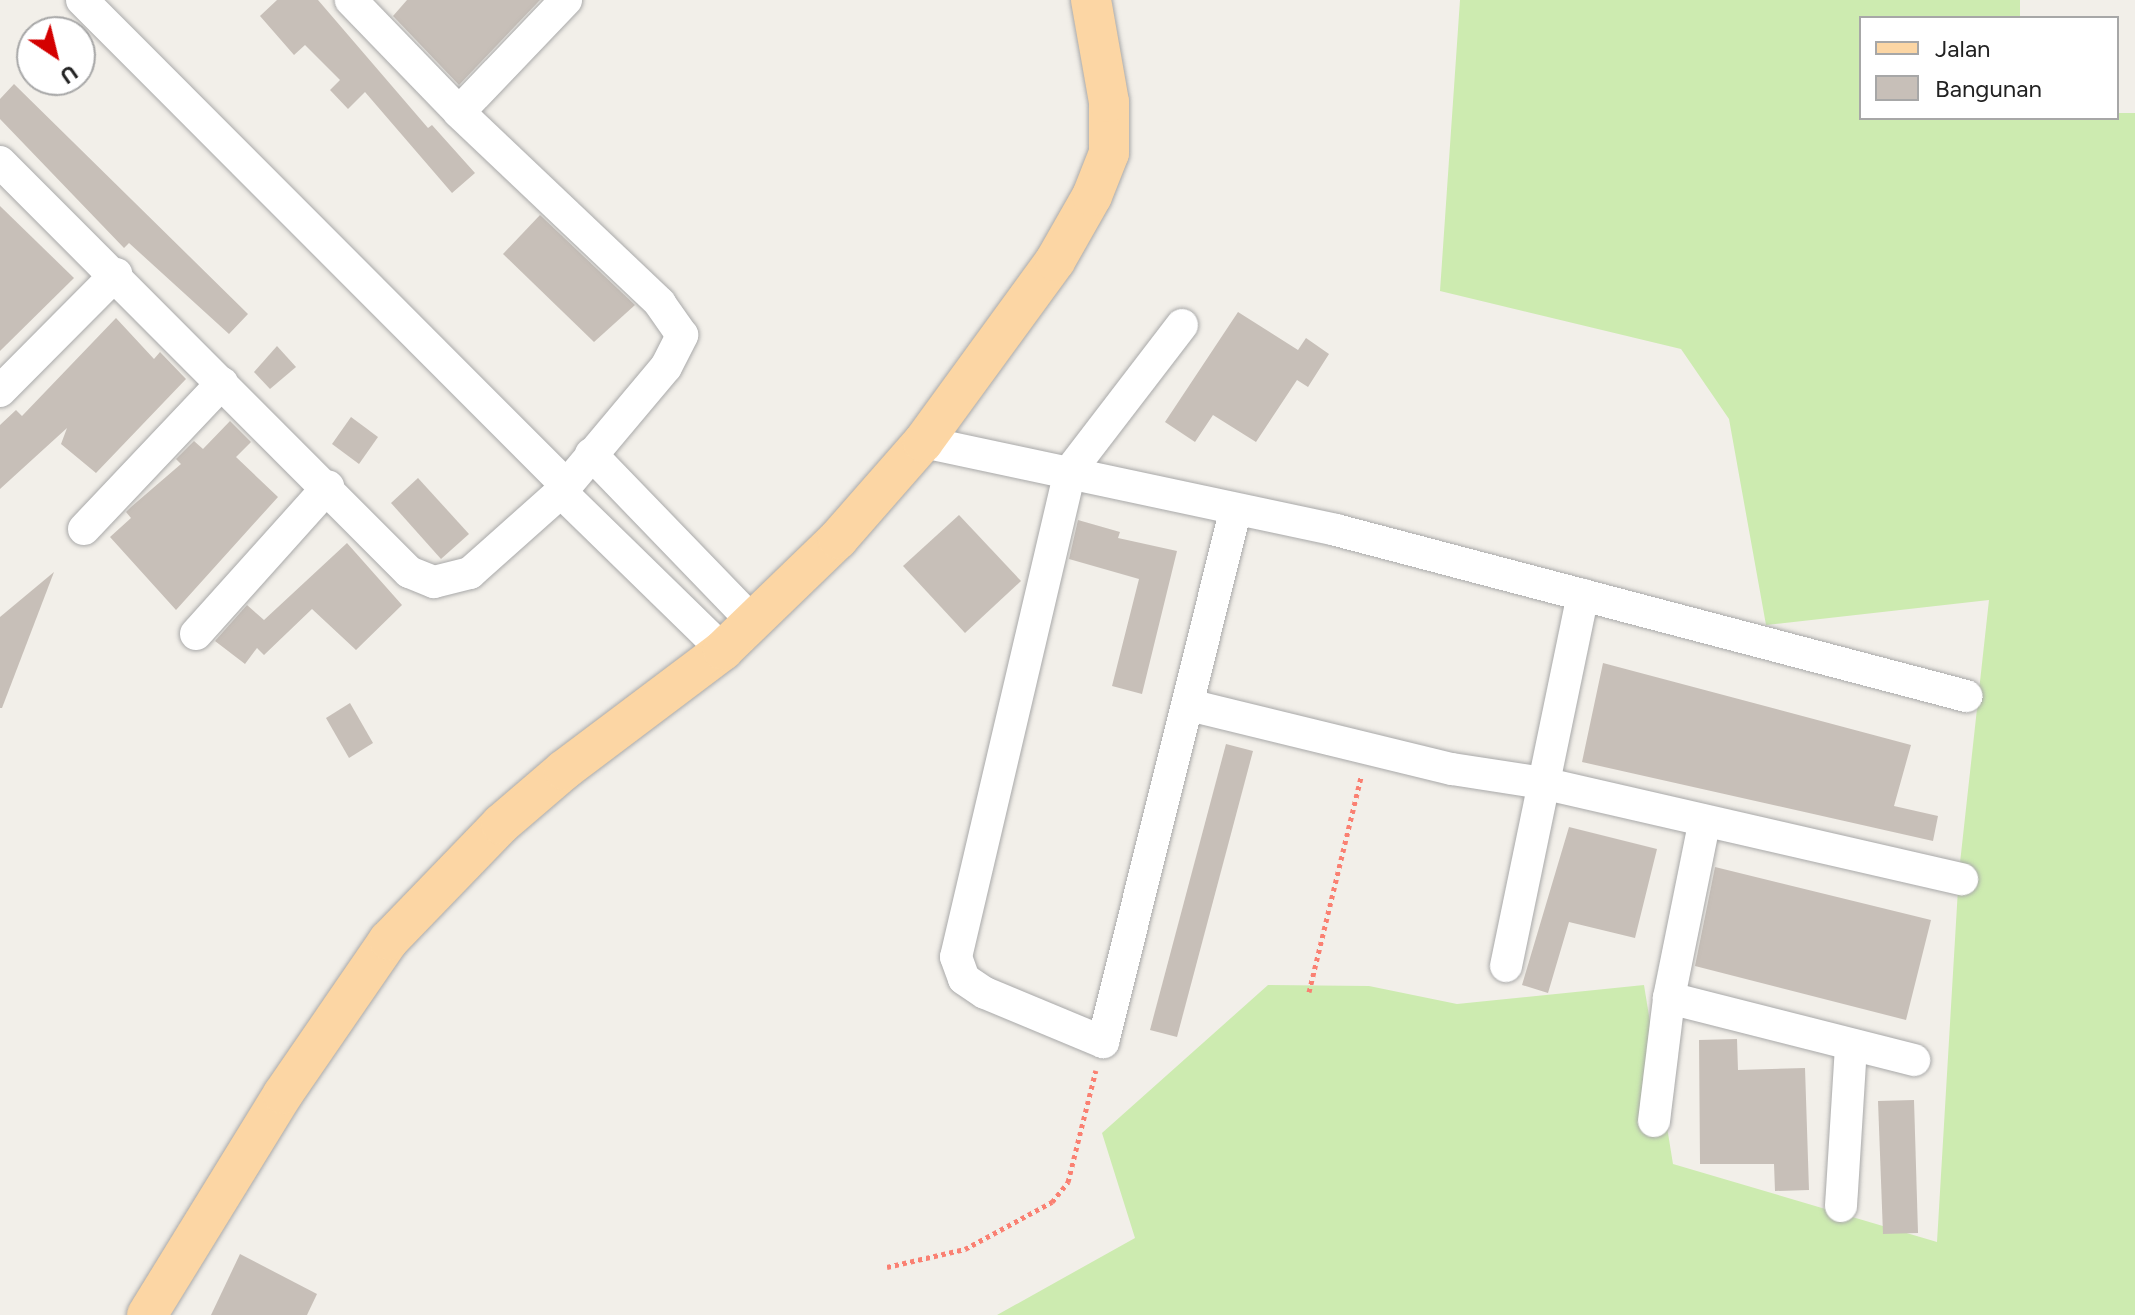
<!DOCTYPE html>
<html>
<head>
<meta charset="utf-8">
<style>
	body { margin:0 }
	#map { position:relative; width:2135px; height:1315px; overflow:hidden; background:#f2efe9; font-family:Figtree,sans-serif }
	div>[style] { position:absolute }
	.grass>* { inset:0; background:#cdebb0 }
	.building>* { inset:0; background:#c7bfb8 }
	.path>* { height:5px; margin-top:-2.5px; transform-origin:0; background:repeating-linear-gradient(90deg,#fa8072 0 4px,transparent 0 8px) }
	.roads { filter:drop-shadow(0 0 2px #a9a9a9) drop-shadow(0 0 2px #a9a9a9) }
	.minor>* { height:32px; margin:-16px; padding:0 16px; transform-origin:16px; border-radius:16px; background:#fff }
	.major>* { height:40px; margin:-20px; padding:0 20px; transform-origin:20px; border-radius:20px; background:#fcd6a4 }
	span { translate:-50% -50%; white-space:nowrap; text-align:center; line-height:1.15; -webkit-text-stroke:7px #fff; paint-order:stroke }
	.legend { position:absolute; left:1859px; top:16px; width:260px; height:104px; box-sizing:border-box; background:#fff; border:2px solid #a7a7a7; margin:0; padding:10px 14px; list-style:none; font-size:24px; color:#222 }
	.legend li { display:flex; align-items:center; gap:16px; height:40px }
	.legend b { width:40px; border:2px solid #a7a7a7 }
	.north { position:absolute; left:16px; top:16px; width:80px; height:80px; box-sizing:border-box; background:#fff; border:2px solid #a7a7a7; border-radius:50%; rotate:145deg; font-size:22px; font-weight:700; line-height:32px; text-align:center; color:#222 }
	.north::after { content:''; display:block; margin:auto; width:28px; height:36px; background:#d40000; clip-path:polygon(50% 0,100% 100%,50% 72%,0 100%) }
</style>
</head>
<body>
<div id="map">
	<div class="grass">
		<div style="clip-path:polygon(1460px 0,2020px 0,2020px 18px,1861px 18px,1861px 118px,2117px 118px,2117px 113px,2135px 113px,2135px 1315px,997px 1315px,1135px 1238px,1102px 1133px,1268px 985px,1369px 986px,1457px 1004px,1644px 985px,1673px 1164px,1937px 1242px,1959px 872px,1989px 600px,1766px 625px,1729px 419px,1681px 349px,1440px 291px)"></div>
	</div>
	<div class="building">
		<div style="clip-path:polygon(277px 0,318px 0,428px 128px,432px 125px,475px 173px,452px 193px,365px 92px,348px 109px,330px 90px,340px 80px,305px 45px,294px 55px,260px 16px)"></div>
		<div style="clip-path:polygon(407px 0,540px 0,459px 85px,393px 16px)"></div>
		<div style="clip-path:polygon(14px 84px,248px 314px,229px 334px,129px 243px,124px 248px,0 119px,0 99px)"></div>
		<div style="clip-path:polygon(0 206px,74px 278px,0 351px)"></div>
		<div style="clip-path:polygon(540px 215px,635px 305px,594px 342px,503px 254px)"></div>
		<div style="clip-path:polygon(1238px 312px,1298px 350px,1306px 338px,1329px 354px,1308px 387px,1297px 380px,1256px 442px,1213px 415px,1195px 442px,1165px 422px)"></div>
		<div style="clip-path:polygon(116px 318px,154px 359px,160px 352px,186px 379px,96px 473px,61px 444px,67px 428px,0 489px,0 425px,16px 410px,22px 416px)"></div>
		<div style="clip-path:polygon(277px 346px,296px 367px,270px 389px,254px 372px)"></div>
		<div style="clip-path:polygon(351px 417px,378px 437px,359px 464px,332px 444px)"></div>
		<div style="clip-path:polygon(230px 421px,251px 442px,236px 457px,278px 497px,176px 610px,110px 537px,131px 518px,126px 512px,131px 507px,181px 464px,176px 459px,194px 441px,203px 449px)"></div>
		<div style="clip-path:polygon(418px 478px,469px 534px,441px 559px,391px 503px)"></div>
		<div style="clip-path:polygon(959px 515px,1021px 581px,965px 633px,903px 566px)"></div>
		<div style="clip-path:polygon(1078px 520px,1120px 532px,1118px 538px,1177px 551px,1142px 694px,1112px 686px,1139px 579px,1069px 559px)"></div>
		<div style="clip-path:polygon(347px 543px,402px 605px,356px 650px,312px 609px,264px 655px,257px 648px,245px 664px,215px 641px,247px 605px,264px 620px)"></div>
		<div style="clip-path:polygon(54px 572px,2px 708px,0 708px,0 617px)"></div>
		<div style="clip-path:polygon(1603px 663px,1911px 745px,1894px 806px,1938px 816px,1933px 841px,1582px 762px)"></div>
		<div style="clip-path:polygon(350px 703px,373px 743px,349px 758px,326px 718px)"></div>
		<div style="clip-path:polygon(1226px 744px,1253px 751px,1177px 1037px,1150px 1030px)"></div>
		<div style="clip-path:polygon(1569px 827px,1657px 849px,1635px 938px,1569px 922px,1548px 993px,1522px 985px)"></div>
		<div style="clip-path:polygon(1715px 867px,1931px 920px,1906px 1020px,1695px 966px)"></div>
		<div style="clip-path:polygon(1737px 1039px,1738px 1070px,1805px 1068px,1809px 1190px,1775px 1191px,1774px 1164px,1700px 1164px,1699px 1040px)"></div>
		<div style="clip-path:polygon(1914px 1100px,1918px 1233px,1883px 1234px,1878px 1101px)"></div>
		<div style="clip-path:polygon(240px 1254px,317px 1294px,307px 1315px,211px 1315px)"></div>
	</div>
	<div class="path">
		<div style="left:1309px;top:992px;width:221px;rotate:-76.4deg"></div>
		<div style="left:887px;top:1267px;width:80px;rotate:-13deg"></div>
		<div style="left:965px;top:1249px;width:99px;rotate:-28.4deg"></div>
		<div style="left:1052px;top:1202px;width:26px;rotate:-51deg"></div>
		<div style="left:1068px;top:1182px;width:115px;rotate:-76deg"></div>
	</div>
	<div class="roads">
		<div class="minor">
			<div style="left:82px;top:0;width:685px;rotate:45.06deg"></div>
			<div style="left:459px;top:112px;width:155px;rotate:-46.3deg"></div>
			<div style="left:0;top:162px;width:579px;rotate:45.07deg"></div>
			<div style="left:409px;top:572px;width:27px;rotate:22deg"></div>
			<div style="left:434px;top:582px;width:37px;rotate:-14deg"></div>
			<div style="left:470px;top:573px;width:122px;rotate:-41.7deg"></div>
			<div style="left:561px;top:492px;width:163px;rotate:-50deg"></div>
			<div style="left:666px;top:367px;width:36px;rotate:-63deg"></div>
			<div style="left:682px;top:335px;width:39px;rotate:-125deg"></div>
			<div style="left:660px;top:303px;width:277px;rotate:-136.5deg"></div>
			<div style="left:459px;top:112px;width:156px;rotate:-134deg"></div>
			<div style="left:1182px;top:325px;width:184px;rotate:127.5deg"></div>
			<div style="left:1070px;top:471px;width:499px;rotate:103.2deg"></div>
			<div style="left:956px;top:957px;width:23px;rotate:70deg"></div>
			<div style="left:964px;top:979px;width:25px;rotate:34deg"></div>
			<div style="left:985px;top:993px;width:128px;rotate:22.6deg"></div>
			<div style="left:1103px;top:1042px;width:546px;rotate:-76.01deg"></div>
			<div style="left:0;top:391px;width:165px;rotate:-45.2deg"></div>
			<div style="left:923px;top:442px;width:422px;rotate:12deg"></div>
			<div style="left:1336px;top:530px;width:652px;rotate:14.76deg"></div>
			<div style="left:591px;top:454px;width:235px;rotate:46deg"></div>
			<div style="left:561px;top:492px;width:226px;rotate:44.3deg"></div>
			<div style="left:84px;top:529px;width:201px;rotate:-46.6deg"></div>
			<div style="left:196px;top:634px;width:198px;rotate:-48.1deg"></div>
			<div style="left:1189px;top:705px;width:271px;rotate:13.7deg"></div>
			<div style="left:1452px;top:769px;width:91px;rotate:8.8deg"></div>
			<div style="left:1542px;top:783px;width:431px;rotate:12.9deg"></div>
			<div style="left:1704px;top:824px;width:177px;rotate:101.4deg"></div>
			<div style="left:1669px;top:998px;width:253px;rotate:14.2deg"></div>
			<div style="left:1506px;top:966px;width:379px;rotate:-78.3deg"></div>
			<div style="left:1654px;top:1121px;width:124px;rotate:-83deg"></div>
			<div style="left:1841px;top:1206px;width:161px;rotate:-86.4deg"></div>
		</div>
		<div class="major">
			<div style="left:147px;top:1315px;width:259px;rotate:-58.4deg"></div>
			<div style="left:283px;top:1094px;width:187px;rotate:-55.5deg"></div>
			<div style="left:389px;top:940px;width:161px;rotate:-46deg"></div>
			<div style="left:501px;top:824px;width:83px;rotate:-40.6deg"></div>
			<div style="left:564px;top:770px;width:199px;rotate:-37deg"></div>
			<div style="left:723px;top:650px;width:160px;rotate:-44deg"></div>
			<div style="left:838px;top:539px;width:129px;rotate:-48.8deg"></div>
			<div style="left:923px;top:442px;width:224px;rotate:-53.9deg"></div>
			<div style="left:1055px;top:261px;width:75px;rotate:-60.4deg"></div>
			<div style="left:1092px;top:196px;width:46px;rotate:-68.4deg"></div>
			<div style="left:1109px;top:153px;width:51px;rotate:-90deg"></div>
			<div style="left:1109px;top:102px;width:104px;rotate:-100deg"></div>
		</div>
	</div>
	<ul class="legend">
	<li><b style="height:10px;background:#fcd6a4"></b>Jalan</li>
	<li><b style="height:22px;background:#c7bfb8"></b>Bangunan</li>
	</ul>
	<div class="north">U</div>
</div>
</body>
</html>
